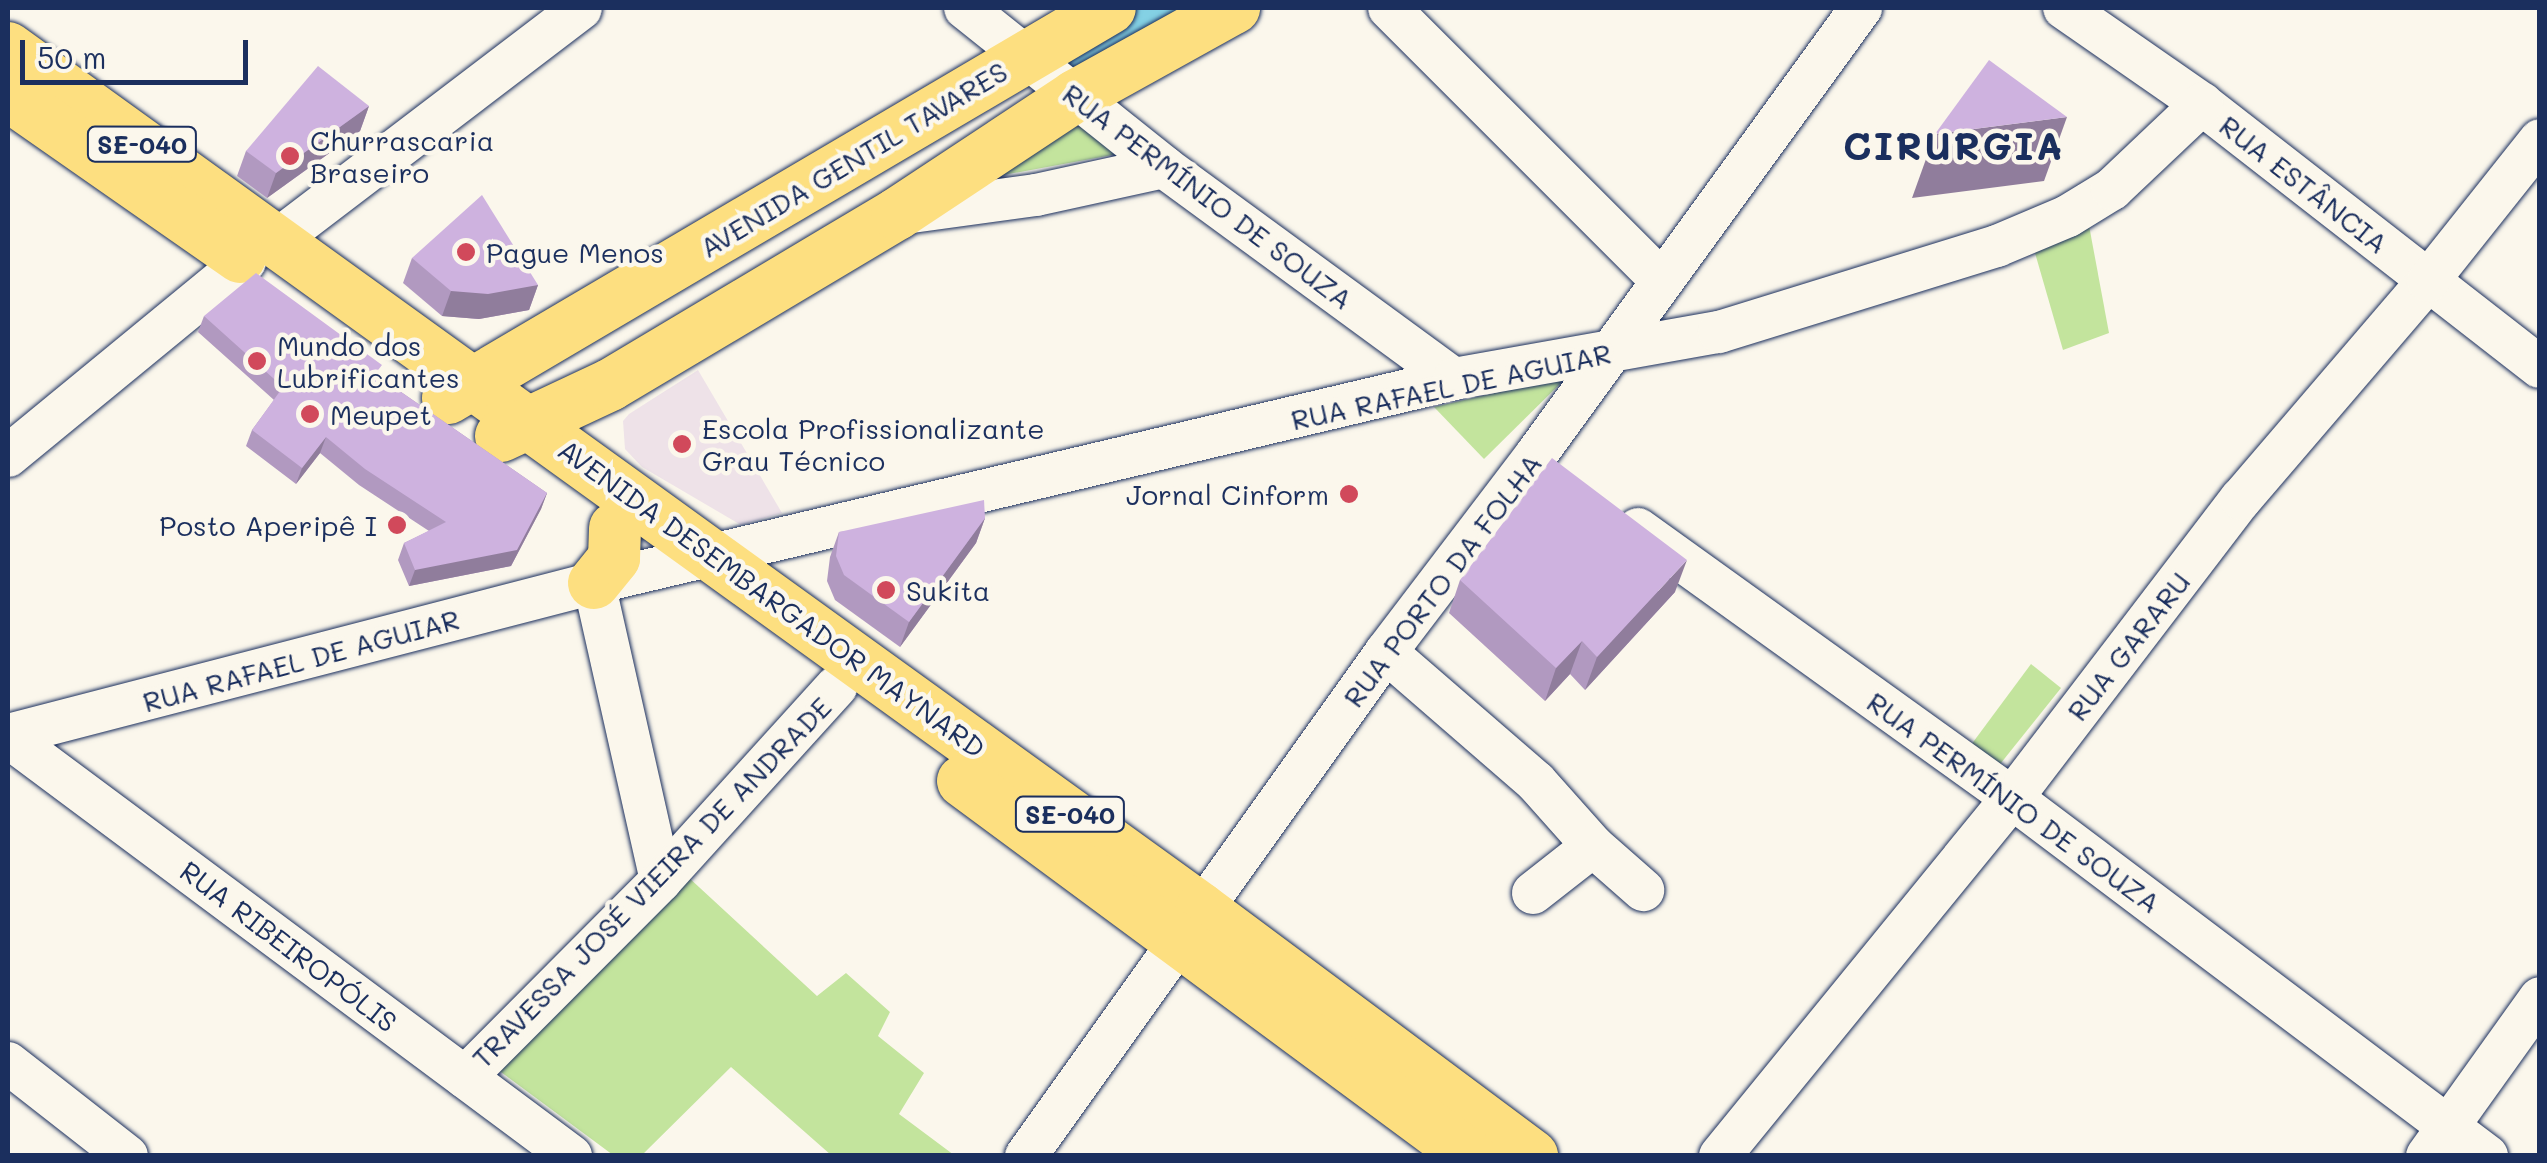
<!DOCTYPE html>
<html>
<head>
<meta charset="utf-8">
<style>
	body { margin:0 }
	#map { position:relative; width:2547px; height:1163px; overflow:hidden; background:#fbf7ec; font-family:Mali,sans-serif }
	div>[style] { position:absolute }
	.built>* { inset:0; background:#eee2e8 }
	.green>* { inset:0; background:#c3e49d }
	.canal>* { height:32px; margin:-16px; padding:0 16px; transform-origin:16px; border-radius:16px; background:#84d1e4 }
	.roads { filter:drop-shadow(0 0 2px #1b2f5e) drop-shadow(0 0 2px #1b2f5e) }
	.minor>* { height:42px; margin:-21px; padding:0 21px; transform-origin:21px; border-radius:21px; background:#fbf7ec }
	.major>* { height:52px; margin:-26px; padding:0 26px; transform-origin:26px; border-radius:26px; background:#fddf80 }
	.wall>* { inset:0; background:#b199c0 }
	.shaded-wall>* { inset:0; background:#907d9c }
	.building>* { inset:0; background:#ceb2df }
	.dots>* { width:28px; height:28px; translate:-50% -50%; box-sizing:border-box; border:5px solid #fbf7ec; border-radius:50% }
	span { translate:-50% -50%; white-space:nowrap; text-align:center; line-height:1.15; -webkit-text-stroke:9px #fbf7ec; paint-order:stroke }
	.shield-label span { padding:2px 8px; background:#fbf7ec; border:2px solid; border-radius:8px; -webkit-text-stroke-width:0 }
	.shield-label { font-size:25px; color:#1b2f5e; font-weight:700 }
	.poi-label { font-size:28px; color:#1b2f5e }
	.left { translate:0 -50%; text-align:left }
	.right { translate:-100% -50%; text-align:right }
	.street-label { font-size:28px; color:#1b2f5e }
	.district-label { font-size:38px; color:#1b2f5e; font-weight:700; letter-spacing:2.5px }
	.frame { position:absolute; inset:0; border:10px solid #1b2f5e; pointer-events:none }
	.scale { position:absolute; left:20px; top:40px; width:228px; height:45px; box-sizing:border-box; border:5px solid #1b2f5e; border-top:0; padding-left:12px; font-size:30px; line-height:35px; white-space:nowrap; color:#1b2f5e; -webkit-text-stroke:8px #fbf7ec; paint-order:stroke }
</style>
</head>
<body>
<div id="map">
	<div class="built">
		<div style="clip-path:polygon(698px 370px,782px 513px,741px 525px,642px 467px,625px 449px,623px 421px,629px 414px)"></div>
	</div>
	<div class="green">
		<div style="clip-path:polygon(1077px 107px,1134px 151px,949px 185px)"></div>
		<div style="clip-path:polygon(2088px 220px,2109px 333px,2063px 350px,2033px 246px)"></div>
		<div style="clip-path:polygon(1568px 376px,1484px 459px,1434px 407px)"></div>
		<div style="clip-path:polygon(2031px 664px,2061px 688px,1997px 768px,1968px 749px)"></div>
		<div style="clip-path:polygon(687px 876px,817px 996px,846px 973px,890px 1012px,878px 1036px,924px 1073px,899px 1114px,954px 1155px,831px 1155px,731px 1067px,642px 1155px,613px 1155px,497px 1069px)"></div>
	</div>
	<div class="canal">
		<div style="left:1083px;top:60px;width:101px;rotate:-30.9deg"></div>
	</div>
	<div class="roads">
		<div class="minor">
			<div style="left:965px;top:8px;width:255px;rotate:38.6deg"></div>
			<div style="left:1164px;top:167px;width:359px;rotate:36.2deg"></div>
			<div style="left:1389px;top:8px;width:383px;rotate:45deg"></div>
			<div style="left:2064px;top:8px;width:168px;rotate:34.8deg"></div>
			<div style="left:2202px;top:104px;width:428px;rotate:37.9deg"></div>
			<div style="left:897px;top:214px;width:140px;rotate:-7.8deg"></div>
			<div style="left:1036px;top:195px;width:131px;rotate:-12.3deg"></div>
			<div style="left:277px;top:240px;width:382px;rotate:-37.3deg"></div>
			<div style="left:8px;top:456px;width:307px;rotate:-39.4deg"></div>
			<div style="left:1638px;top:529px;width:461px;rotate:35.7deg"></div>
			<div style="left:2012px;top:798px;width:595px;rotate:37deg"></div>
			<div style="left:594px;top:583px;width:304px;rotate:77.3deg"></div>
			<div style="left:1386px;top:652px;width:198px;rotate:40.9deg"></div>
			<div style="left:1536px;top:782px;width:86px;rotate:48.3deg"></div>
			<div style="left:1593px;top:846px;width:67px;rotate:41.3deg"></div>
			<div style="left:8px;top:735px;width:605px;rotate:-14.54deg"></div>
			<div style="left:594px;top:583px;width:884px;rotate:-13.34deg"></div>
			<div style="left:1454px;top:379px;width:269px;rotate:-10.1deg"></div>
			<div style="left:1719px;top:332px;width:291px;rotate:-17.2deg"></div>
			<div style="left:1997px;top:246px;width:77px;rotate:-22.9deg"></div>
			<div style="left:2068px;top:216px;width:52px;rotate:-31.5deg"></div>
			<div style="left:2112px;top:189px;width:124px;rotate:-43.4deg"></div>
			<div style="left:8px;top:737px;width:702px;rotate:36.66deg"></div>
			<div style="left:1533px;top:893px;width:76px;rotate:-38.1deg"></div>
			<div style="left:8px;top:1063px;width:151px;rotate:38deg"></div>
			<div style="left:465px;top:1077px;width:278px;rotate:-45.1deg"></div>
			<div style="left:661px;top:880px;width:261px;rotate:-47.8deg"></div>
			<div style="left:1026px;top:1156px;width:619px;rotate:-54.46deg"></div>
			<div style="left:1386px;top:652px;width:248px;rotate:-52.7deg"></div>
			<div style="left:1536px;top:455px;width:553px;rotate:-53.98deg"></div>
			<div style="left:1720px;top:1156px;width:462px;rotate:-50.8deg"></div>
			<div style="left:2012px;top:798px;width:377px;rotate:-52.6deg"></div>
			<div style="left:2241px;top:499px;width:287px;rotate:-49.4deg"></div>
			<div style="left:2428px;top:281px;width:180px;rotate:-51.5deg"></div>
			<div style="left:2427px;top:1156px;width:194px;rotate:-54.4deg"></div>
		</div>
		<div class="major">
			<div style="left:8px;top:48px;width:1471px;rotate:35.82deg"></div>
			<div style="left:1201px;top:909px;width:413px;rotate:36.7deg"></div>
			<div style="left:8px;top:95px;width:283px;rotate:34.9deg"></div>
			<div style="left:448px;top:398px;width:768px;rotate:-30.5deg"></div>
			<div style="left:501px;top:436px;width:120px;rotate:-25.1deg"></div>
			<div style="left:610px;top:385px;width:334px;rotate:-30.8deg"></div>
			<div style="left:897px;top:214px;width:214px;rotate:-33.5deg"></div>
			<div style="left:1075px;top:96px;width:182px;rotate:-29deg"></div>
			<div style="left:594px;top:583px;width:32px;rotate:-51deg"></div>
			<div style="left:614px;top:558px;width:30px;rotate:-88deg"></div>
			<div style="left:963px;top:781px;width:631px;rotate:36.49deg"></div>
		</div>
	</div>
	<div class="wall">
		<div style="clip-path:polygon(369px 106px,360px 131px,267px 198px,237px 176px,246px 151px)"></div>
		<div style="clip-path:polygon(412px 258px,538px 285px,529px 310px,479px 319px,442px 316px,403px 283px)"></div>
		<div style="clip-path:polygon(204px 316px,378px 376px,547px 493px,541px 509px,511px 566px,409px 586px,398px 560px,404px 543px,429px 531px,359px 485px,320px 453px,296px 484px,246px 446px,252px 430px,274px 400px,198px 332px)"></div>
		<div style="clip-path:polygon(985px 518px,976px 543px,900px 647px,835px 600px,827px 581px,830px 557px,839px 532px)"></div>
		<div style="clip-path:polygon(1460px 580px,1675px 592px,1585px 690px,1570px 674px,1545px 701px,1449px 613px)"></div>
	</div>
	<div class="shaded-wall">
		<div style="clip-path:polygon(369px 106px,360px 131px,267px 198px,276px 173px)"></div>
		<div style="clip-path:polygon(2067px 117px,2044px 181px,1912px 198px,1935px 134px)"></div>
		<div style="clip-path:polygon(538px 285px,529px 310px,479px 319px,442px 316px,451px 291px)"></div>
		<div style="clip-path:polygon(326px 437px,320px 453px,296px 484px,302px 468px)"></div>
		<div style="clip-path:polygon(547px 493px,541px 509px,511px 566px,409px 586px,415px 570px)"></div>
		<div style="clip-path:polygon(985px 518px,976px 543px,900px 647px,909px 622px)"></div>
		<div style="clip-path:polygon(1687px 560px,1675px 592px,1585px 690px,1597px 657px)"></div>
		<div style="clip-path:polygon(1582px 641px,1570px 674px,1545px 701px,1556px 668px)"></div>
	</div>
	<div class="building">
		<div style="clip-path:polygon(1989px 60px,2067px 117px,1935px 134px)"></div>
		<div style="clip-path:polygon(318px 66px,369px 106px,276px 173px,246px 151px)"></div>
		<div style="clip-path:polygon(482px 195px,538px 285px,488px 294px,451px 291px,412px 258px)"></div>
		<div style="clip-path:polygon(256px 273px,382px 365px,375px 374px,547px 493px,517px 550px,415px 570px,404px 543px,446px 522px,365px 469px,326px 437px,302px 468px,252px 430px,283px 387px,204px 316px)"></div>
		<div style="clip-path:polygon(1552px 458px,1687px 560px,1597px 657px,1582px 641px,1556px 668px,1460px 580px)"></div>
		<div style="clip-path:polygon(984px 500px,985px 518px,909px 622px,844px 575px,836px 556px,839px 532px)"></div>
	</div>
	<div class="dots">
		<div style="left:290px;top:156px;background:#d1495b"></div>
		<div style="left:466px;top:252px;background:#d1495b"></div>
		<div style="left:257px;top:361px;background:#d1495b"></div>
		<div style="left:310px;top:414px;background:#d1495b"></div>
		<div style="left:682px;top:444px;background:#d1495b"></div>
		<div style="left:1349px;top:494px;background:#d1495b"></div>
		<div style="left:397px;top:525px;background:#d1495b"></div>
		<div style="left:886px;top:590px;background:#d1495b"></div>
	</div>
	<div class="shield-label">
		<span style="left:142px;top:144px">SE-040</span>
		<span style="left:1070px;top:814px">SE-040</span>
	</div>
	<div class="poi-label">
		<span class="left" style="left:310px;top:156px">Churrascaria<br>Braseiro</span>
		<span class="left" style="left:486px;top:252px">Pague Menos</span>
		<span class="left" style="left:277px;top:361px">Mundo dos<br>Lubrificantes</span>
		<span class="left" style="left:330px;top:414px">Meupet</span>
		<span class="left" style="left:702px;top:444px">Escola Profissionalizante<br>Grau Técnico</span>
		<span class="right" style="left:1329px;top:494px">Jornal Cinform</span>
		<span class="right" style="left:377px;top:525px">Posto Aperipê I</span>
		<span class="left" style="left:906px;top:590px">Sukita</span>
	</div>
	<div class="street-label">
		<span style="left:853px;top:159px;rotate:-31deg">AVENIDA GENTIL TAVARES</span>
		<span style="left:2304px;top:184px;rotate:38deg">RUA ESTÂNCIA</span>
		<span style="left:1208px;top:196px;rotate:37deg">RUA PERMÍNIO DE SOUZA</span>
		<span style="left:1451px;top:386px;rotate:-12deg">RUA RAFAEL DE AGUIAR</span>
		<span style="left:1442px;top:580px;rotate:-53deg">RUA PORTO DA FOLHA</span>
		<span style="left:772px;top:598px;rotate:36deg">AVENIDA DESEMBARGADOR MAYNARD</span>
		<span style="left:2128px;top:646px;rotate:-52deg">RUA GARARU</span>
		<span style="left:301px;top:660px;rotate:-15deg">RUA RAFAEL DE AGUIAR</span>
		<span style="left:2014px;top:802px;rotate:36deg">RUA PERMÍNIO DE SOUZA</span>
		<span style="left:651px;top:882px;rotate:-46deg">TRAVESSA JOSÉ VIEIRA DE ANDRADE</span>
		<span style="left:289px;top:946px;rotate:37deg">RUA RIBEIROPÓLIS</span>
	</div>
	<div class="district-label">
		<span style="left:1954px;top:146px">CIRURGIA</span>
	</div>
	<div class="frame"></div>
	<div class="scale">50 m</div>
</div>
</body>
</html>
